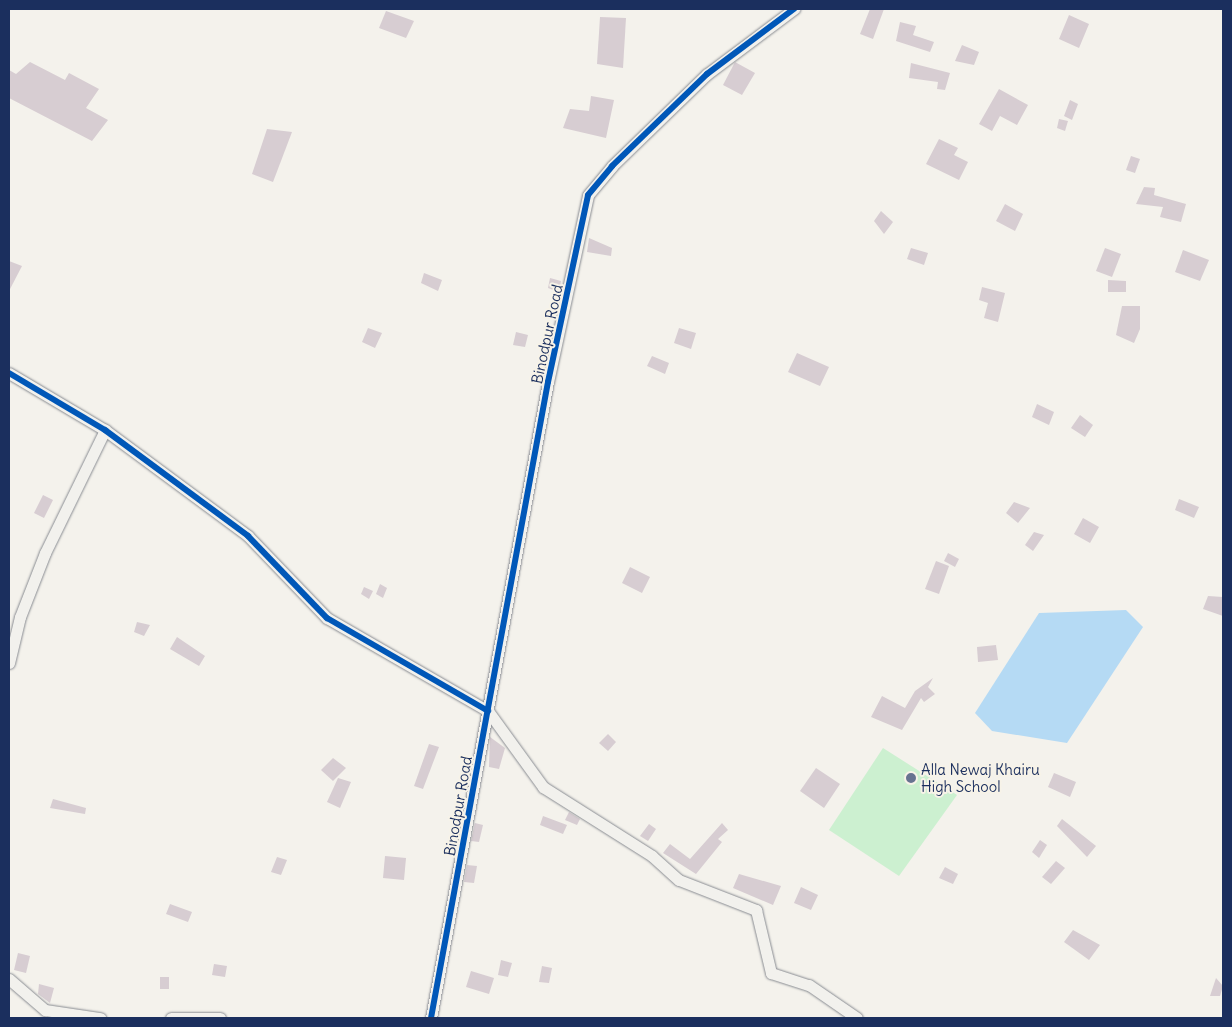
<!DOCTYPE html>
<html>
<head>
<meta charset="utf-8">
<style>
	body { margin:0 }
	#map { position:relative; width:1232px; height:1027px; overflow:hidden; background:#f4f2ec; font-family:Delius,sans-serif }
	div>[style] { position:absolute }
	.green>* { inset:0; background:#ccf0d0 }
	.water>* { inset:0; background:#b5daf4 }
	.building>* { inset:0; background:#d7cdd2 }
	.roads { filter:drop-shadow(0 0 1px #898c92) drop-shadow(0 0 1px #898c92) }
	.minor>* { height:11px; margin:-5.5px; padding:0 5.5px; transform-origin:5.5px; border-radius:5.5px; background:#f2f1ed }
	.cycleway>* { height:6px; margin:-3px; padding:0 3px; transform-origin:3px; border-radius:3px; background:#0057b8 }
	.dots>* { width:14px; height:14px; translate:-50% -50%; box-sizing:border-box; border:2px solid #f7f3e8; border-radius:50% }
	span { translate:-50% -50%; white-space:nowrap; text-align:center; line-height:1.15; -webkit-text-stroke:4px #f7f3e8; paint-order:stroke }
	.street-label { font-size:15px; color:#1b2f5e }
	.poi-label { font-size:15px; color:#1b2f5e }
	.left { translate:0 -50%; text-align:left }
	.frame { position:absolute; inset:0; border:10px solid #1b2f5e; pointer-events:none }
</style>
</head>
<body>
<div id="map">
	<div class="green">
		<div style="clip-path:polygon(883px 748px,957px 795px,899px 876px,829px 830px)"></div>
	</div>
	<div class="water">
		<div style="clip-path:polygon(1126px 610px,1143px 627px,1067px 743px,992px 731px,975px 713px,1039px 613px)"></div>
	</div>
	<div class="building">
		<div style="clip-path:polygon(870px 9px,884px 9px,873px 39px,860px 34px)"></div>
		<div style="clip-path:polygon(386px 11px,414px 21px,406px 38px,379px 28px)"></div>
		<div style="clip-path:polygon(1069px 15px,1089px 24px,1079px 48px,1059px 39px)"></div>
		<div style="clip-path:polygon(600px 17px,626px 18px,623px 68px,597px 64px)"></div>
		<div style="clip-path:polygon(900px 22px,916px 26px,913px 35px,934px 42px,930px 52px,896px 41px)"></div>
		<div style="clip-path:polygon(962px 45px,979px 52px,974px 65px,955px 61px)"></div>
		<div style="clip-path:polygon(30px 62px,65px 80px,69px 73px,99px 89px,86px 108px,108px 120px,92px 141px,9px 98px,9px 70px,16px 74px)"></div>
		<div style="clip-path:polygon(735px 62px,755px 73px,742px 95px,723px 85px)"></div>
		<div style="clip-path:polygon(911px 63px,950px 73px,945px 90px,937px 89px,938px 82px,909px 78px)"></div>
		<div style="clip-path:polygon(999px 89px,1028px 105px,1017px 125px,1000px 116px,992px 131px,979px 124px)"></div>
		<div style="clip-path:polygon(591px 96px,614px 100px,606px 138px,563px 128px,570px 109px,589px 111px)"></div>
		<div style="clip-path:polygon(1070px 100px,1078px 104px,1072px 120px,1064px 116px)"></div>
		<div style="clip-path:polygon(1059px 119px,1068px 121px,1065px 131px,1057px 128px)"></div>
		<div style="clip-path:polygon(267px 129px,292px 132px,273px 182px,252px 174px)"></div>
		<div style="clip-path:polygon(939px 139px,958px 148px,954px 155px,968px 162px,959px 180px,926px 164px)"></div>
		<div style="clip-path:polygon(1131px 156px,1140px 159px,1135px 173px,1126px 170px)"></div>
		<div style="clip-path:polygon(1144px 187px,1155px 188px,1154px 195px,1186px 204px,1181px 222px,1160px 217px,1163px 207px,1136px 204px)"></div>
		<div style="clip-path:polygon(1005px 204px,1023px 214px,1015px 231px,996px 221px)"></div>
		<div style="clip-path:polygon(881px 211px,893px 222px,884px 234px,874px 221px)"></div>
		<div style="clip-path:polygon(589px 238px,612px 248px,611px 256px,587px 252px)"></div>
		<div style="clip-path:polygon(911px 248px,928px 253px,924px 265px,907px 259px)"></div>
		<div style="clip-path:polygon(1105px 248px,1121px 254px,1112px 277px,1096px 271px)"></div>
		<div style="clip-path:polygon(1183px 250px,1209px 260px,1200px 281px,1175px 272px)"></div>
		<div style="clip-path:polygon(9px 261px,22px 266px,9px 291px)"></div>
		<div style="clip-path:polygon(424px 273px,442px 280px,438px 291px,421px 283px)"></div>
		<div style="clip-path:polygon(550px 278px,561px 281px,559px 292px,548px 288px)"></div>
		<div style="clip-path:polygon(1108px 280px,1126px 281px,1126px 292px,1108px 292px)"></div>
		<div style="clip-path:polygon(982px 287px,1005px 293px,998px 322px,984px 318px,988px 303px,979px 300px)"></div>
		<div style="clip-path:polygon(1122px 306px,1140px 306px,1140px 329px,1134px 343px,1116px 335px)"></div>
		<div style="clip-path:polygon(368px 328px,382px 333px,375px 348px,362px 342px)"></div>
		<div style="clip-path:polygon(679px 328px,696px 333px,691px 349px,674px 343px)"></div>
		<div style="clip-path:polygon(516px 332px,528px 335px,525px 347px,513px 345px)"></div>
		<div style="clip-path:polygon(797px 353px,829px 367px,820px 386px,788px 372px)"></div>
		<div style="clip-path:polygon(652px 356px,669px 363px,665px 374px,647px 366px)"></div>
		<div style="clip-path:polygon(1037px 404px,1054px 412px,1049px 425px,1032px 417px)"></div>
		<div style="clip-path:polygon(1080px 415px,1093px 425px,1085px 437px,1071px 428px)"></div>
		<div style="clip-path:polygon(43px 495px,53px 500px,44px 518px,34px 513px)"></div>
		<div style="clip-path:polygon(1179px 499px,1199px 507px,1194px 518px,1175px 510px)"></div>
		<div style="clip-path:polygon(1014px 502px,1030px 508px,1018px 523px,1006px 513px)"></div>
		<div style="clip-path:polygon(1083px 518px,1099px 527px,1090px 543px,1074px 534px)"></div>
		<div style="clip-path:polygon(1034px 532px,1044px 535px,1033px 551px,1025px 545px)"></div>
		<div style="clip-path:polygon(948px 553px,959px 559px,955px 567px,944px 561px)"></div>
		<div style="clip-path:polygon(936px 561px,949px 566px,939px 594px,925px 589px)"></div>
		<div style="clip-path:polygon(630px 567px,650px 577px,642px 593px,622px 583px)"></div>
		<div style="clip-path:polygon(380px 584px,387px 588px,383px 598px,376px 594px)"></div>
		<div style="clip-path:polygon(364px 587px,373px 591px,369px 599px,361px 594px)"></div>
		<div style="clip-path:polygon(1208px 596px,1223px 597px,1223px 616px,1203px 609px)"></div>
		<div style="clip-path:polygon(137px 622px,150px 625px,144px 636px,134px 632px)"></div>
		<div style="clip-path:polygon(177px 637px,205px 656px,199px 666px,170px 649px)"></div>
		<div style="clip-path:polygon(996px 645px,998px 660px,978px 662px,977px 647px)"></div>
		<div style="clip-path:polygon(933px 678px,928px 687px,935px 694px,924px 702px,921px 698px,902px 730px,871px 717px,882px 696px,905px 708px,915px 691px)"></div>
		<div style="clip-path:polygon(608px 734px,616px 742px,608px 751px,599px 743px)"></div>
		<div style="clip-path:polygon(490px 737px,505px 748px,499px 769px,489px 767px)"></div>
		<div style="clip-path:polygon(429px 744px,439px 747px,423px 789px,414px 786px)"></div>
		<div style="clip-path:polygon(333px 758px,346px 768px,333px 781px,321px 770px)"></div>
		<div style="clip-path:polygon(816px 768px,840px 784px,824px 808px,800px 791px)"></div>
		<div style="clip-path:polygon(1054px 773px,1076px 782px,1070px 797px,1048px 787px)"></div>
		<div style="clip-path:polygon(338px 778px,351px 782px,340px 808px,327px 802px)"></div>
		<div style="clip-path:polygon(53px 799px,86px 808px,85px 814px,50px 808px)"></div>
		<div style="clip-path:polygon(569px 812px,580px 819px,577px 825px,565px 820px)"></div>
		<div style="clip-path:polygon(543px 816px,567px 825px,563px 834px,540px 825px)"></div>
		<div style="clip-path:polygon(1062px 819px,1096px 846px,1087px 857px,1057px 826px)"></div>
		<div style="clip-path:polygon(475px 823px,483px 825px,479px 842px,471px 841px)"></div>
		<div style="clip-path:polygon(722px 823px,728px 830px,718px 839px,722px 842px,696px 874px,663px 853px,670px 844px,690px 859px)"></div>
		<div style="clip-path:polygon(649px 824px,656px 829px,648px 841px,640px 836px)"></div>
		<div style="clip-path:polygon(1040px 840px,1047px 845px,1039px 858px,1032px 852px)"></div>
		<div style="clip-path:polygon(385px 856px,406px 858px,404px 880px,383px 878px)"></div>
		<div style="clip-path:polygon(277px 857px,287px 860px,281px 875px,271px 872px)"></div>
		<div style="clip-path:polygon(1056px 861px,1065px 868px,1051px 884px,1042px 877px)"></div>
		<div style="clip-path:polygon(467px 865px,477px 866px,474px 883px,464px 882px)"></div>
		<div style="clip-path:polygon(945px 867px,958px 874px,953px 884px,939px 878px)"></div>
		<div style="clip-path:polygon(739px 874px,781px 886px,773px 905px,733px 888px)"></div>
		<div style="clip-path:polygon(801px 887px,818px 895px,811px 910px,794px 903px)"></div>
		<div style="clip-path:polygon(170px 904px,192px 912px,188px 922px,166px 914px)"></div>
		<div style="clip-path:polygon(1073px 930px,1100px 945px,1089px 960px,1064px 942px)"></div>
		<div style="clip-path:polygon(18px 953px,30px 956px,26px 973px,14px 970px)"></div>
		<div style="clip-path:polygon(501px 960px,512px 963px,508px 977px,498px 975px)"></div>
		<div style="clip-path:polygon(214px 964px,227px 966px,225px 977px,212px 975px)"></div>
		<div style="clip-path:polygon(542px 966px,552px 968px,549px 983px,539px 982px)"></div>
		<div style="clip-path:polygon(471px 971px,494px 978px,489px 994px,466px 987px)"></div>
		<div style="clip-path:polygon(160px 977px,169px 977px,169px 989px,160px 989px)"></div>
		<div style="clip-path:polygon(1216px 978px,1223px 986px,1220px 996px,1210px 996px)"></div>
		<div style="clip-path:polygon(39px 984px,54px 988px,50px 1003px,38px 994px)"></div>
	</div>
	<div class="roads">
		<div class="minor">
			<div style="left:9px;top:373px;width:112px;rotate:30.7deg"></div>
			<div style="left:105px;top:430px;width:178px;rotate:36.5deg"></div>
			<div style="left:248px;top:536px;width:114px;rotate:46.1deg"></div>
			<div style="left:327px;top:618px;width:186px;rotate:30deg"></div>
			<div style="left:488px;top:711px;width:94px;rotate:54.1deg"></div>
			<div style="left:543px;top:787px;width:129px;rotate:32.3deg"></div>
			<div style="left:652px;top:856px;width:36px;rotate:42deg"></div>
			<div style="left:679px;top:880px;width:83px;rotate:21.3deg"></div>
			<div style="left:756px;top:910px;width:65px;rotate:76.6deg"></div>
			<div style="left:771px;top:973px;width:40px;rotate:18deg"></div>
			<div style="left:809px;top:985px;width:58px;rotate:34.5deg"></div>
			<div style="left:9px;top:663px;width:47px;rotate:-76.6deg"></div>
			<div style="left:20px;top:617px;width:69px;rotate:-68.7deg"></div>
			<div style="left:45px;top:553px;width:137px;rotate:-64deg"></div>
			<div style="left:9px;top:979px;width:48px;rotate:40.7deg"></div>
			<div style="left:45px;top:1010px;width:56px;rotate:8.3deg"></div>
			<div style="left:171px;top:1018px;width:49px"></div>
			<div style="left:431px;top:1018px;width:647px;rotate:-79.58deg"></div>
			<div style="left:548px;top:382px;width:191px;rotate:-77.9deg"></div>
			<div style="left:588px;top:195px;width:38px;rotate:-50deg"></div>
			<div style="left:612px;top:166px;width:132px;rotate:-44.1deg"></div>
			<div style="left:707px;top:74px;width:109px;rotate:-36.8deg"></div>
		</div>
	</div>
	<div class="cycleway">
		<div style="left:9px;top:373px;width:112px;rotate:30.7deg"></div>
		<div style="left:105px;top:430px;width:178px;rotate:36.5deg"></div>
		<div style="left:248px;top:536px;width:114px;rotate:46.1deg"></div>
		<div style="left:327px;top:618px;width:186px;rotate:30deg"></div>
		<div style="left:431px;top:1018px;width:647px;rotate:-79.58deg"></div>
		<div style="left:548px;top:382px;width:191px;rotate:-77.9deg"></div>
		<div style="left:588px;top:195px;width:38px;rotate:-50deg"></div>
		<div style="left:612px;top:166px;width:132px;rotate:-44.1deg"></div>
		<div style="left:707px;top:74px;width:109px;rotate:-36.8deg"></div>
	</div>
	<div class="dots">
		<div style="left:911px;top:778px;background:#677390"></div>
	</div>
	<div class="street-label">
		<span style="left:547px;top:334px;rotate:-78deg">Binodpur Road</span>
		<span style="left:458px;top:806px;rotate:-80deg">Binodpur Road</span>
	</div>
	<div class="poi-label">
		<span class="left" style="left:921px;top:778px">Alla Newaj Khairu<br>High School</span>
	</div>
	<div class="frame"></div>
</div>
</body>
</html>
